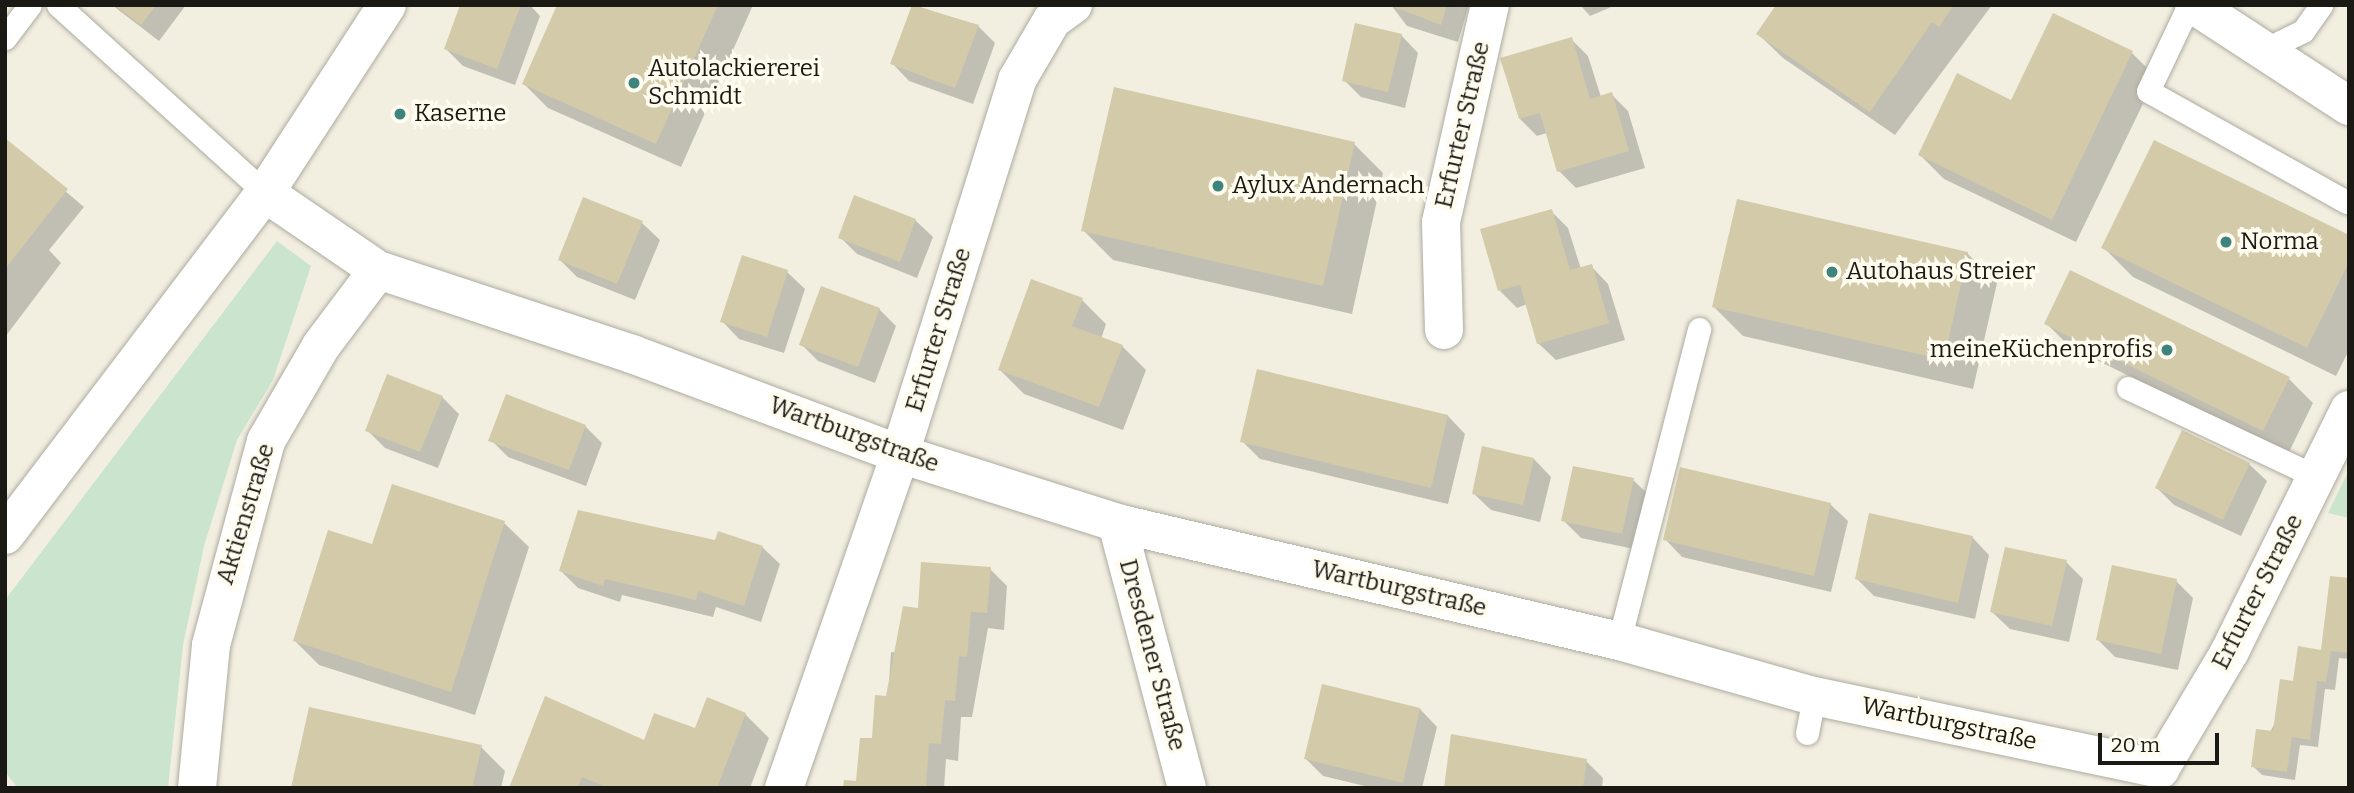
<!DOCTYPE html>
<html>
<head>
<meta charset="utf-8">
<style>
	body { margin:0 }
	#map { position:relative; width:2354px; height:793px; overflow:hidden; background:#f2efe1; font-family:Bitter,serif }
	div>[style] { position:absolute }
	.green>* { inset:0; background:#cbe4cd }
	.shadow>* { inset:0; background:#0003 }
	.building>* { inset:0; background:#d2caa8 }
	.roads { filter:drop-shadow(0 0 2px #aeab9f) drop-shadow(0 0 2px #aeab9f) }
	.lane>* { height:23px; margin:-11.5px; padding:0 11.5px; transform-origin:11.5px; border-radius:11.5px; background:#fff }
	.street>* { height:38px; margin:-19px; padding:0 19px; transform-origin:19px; border-radius:19px; background:#fff }
	.secondary>* { height:38px; margin:-19px; padding:0 19px; transform-origin:19px; border-radius:19px; background:#fff }
	.dots>* { width:19px; height:19px; translate:-50% -50%; box-sizing:border-box; border:4px solid #fffcef; border-radius:50% }
	span { translate:-50% -50%; white-space:nowrap; text-align:center; line-height:1.15; -webkit-text-stroke:7px #fffcef; paint-order:stroke }
	.poi-label { font-size:24px; color:#1a1914 }
	.left { translate:0 -50%; text-align:left }
	.right { translate:-100% -50%; text-align:right }
	.street-label { font-size:24px; color:#1a1914 }
	.frame { position:absolute; inset:0; border:7px solid #1a1914; pointer-events:none }
	.scale { position:absolute; left:2098px; top:733px; width:121px; height:32px; box-sizing:border-box; border:4px solid #1a1914; border-top:0; padding-left:9px; font-size:21px; line-height:24px; white-space:nowrap; color:#1a1914; -webkit-text-stroke:5px #fffcef; paint-order:stroke }
</style>
</head>
<body>
<div id="map">
	<div class="green">
		<div style="clip-path:polygon(277px 241px,311px 266px,273px 380px,237px 440px,204px 546px,183px 645px,168px 788px,18px 788px,5px 772px,5px 600px)"></div>
		<div style="clip-path:polygon(2349px 470px,2349px 518px,2328px 513px)"></div>
	</div>
	<div class="shadow">
		<div style="clip-path:polygon(112px 5px,186px 5px,159px 41px)"></div>
		<div style="clip-path:polygon(462px 5px,530px 5px,540px 16px,515px 85px,463px 66px,446px 49px)"></div>
		<div style="clip-path:polygon(559px 5px,753px 5px,681px 167px,548px 108px,524px 84px)"></div>
		<div style="clip-path:polygon(914px 5px,978px 26px,995px 43px,973px 104px,909px 81px,892px 63px)"></div>
		<div style="clip-path:polygon(1391px 5px,1469px 5px,1458px 42px,1407px 26px)"></div>
		<div style="clip-path:polygon(1580px 5px,1616px 5px,1590px 16px)"></div>
		<div style="clip-path:polygon(1778px 5px,1992px 5px,1895px 135px,1783px 58px,1758px 34px)"></div>
		<div style="clip-path:polygon(1401px 35px,1418px 53px,1405px 108px,1361px 97px,1344px 80px)"></div>
		<div style="clip-path:polygon(1571px 39px,1588px 56px,1601px 97px,1611px 94px,1628px 111px,1645px 168px,1576px 188px,1559px 171px,1547px 133px,1537px 136px,1520px 119px)"></div>
		<div style="clip-path:polygon(2132px 53px,2156px 77px,2076px 242px,1944px 179px,1920px 155px,2012px 102px)"></div>
		<div style="clip-path:polygon(5px 140px,84px 207px,49px 250px,61px 263px,5px 337px)"></div>
		<div style="clip-path:polygon(1354px 144px,1383px 173px,1352px 314px,1113px 260px,1083px 230px)"></div>
		<div style="clip-path:polygon(1551px 211px,1568px 228px,1581px 269px,1591px 266px,1608px 284px,1625px 340px,1556px 360px,1538px 343px,1527px 304px,1517px 308px,1500px 291px)"></div>
		<div style="clip-path:polygon(915px 220px,933px 237px,917px 278px,857px 254px,840px 237px)"></div>
		<div style="clip-path:polygon(642px 223px,660px 240px,635px 300px,577px 277px,560px 260px)"></div>
		<div style="clip-path:polygon(2349px 237px,2349px 350px,2336px 376px,2133px 277px,2103px 247px)"></div>
		<div style="clip-path:polygon(1967px 253px,1997px 283px,1973px 389px,1743px 336px,1714px 307px)"></div>
		<div style="clip-path:polygon(787px 272px,805px 289px,784px 353px,739px 339px,722px 321px)"></div>
		<div style="clip-path:polygon(1082px 300px,1106px 324px,1101px 339px,1122px 346px,1146px 370px,1123px 430px,1024px 394px,1000px 370px)"></div>
		<div style="clip-path:polygon(879px 309px,896px 326px,875px 383px,818px 361px,801px 344px)"></div>
		<div style="clip-path:polygon(2046px 323px,2289px 379px,2313px 403px,2288px 454px,2070px 347px)"></div>
		<div style="clip-path:polygon(442px 397px,459px 414px,438px 468px,385px 448px,368px 431px)"></div>
		<div style="clip-path:polygon(1448px 416px,1465px 434px,1448px 504px,1260px 459px,1242px 441px)"></div>
		<div style="clip-path:polygon(585px 426px,602px 443px,586px 486px,508px 457px,491px 440px)"></div>
		<div style="clip-path:polygon(2183px 433px,2249px 464px,2267px 481px,2241px 536px,2174px 505px,2157px 488px)"></div>
		<div style="clip-path:polygon(1534px 459px,1551px 477px,1540px 522px,1491px 510px,1473px 493px)"></div>
		<div style="clip-path:polygon(1633px 480px,1651px 497px,1639px 550px,1581px 538px,1563px 520px)"></div>
		<div style="clip-path:polygon(1830px 504px,1848px 521px,1831px 592px,1682px 557px,1665px 539px)"></div>
		<div style="clip-path:polygon(504px 523px,529px 547px,475px 715px,319px 665px,295px 641px,379px 548px)"></div>
		<div style="clip-path:polygon(1972px 537px,1989px 555px,1975px 619px,1874px 596px,1857px 579px)"></div>
		<div style="clip-path:polygon(716px 542px,762px 547px,780px 564px,761px 622px,716px 607px,713px 617px,622px 595px,620px 602px,578px 588px,561px 571px)"></div>
		<div style="clip-path:polygon(2066px 562px,2083px 579px,2069px 642px,2010px 629px,1992px 612px)"></div>
		<div style="clip-path:polygon(990px 569px,1007px 586px,1004px 630px,988px 628px,972px 717px,961px 717px,958px 761px,946px 759px,944px 788px,845px 788px,858px 783px,888px 698px,891px 652px,900px 653px,919px 609px)"></div>
		<div style="clip-path:polygon(2349px 580px,2349px 659px,2339px 658px,2335px 690px,2325px 689px,2318px 747px,2300px 745px,2295px 780px,2262px 775px,2253px 766px,2295px 683px,2323px 652px)"></div>
		<div style="clip-path:polygon(2176px 581px,2193px 598px,2178px 670px,2115px 657px,2098px 640px)"></div>
		<div style="clip-path:polygon(546px 698px,645px 742px,745px 714px,769px 738px,750px 788px,511px 788px)"></div>
		<div style="clip-path:polygon(1420px 709px,1437px 727px,1422px 788px,1373px 788px,1323px 776px,1306px 759px)"></div>
		<div style="clip-path:polygon(481px 747px,505px 771px,501px 788px,293px 788px)"></div>
		<div style="clip-path:polygon(1586px 761px,1603px 778px,1602px 788px,1445px 788px)"></div>
	</div>
	<div class="building">
		<div style="clip-path:polygon(114px 5px,156px 5px,141px 25px)"></div>
		<div style="clip-path:polygon(460px 5px,521px 5px,497px 69px,444px 49px)"></div>
		<div style="clip-path:polygon(557px 5px,718px 5px,656px 144px,522px 84px)"></div>
		<div style="clip-path:polygon(912px 5px,979px 25px,955px 88px,890px 64px)"></div>
		<div style="clip-path:polygon(1389px 5px,1447px 5px,1441px 25px)"></div>
		<div style="clip-path:polygon(1776px 5px,1954px 5px,1939px 27px,1932px 22px,1870px 112px,1756px 34px)"></div>
		<div style="clip-path:polygon(2053px 13px,2133px 51px,2052px 220px,1918px 155px,1957px 73px,2011px 100px)"></div>
		<div style="clip-path:polygon(1355px 23px,1402px 34px,1388px 92px,1342px 81px)"></div>
		<div style="clip-path:polygon(1572px 37px,1590px 99px,1612px 92px,1629px 151px,1557px 172px,1540px 113px,1519px 119px,1500px 58px)"></div>
		<div style="clip-path:polygon(1114px 87px,1355px 142px,1323px 286px,1081px 231px)"></div>
		<div style="clip-path:polygon(5px 138px,68px 189px,5px 269px)"></div>
		<div style="clip-path:polygon(2154px 140px,2349px 235px,2349px 262px,2307px 348px,2101px 248px)"></div>
		<div style="clip-path:polygon(854px 195px,916px 219px,900px 262px,838px 238px)"></div>
		<div style="clip-path:polygon(583px 197px,643px 221px,617px 284px,558px 260px)"></div>
		<div style="clip-path:polygon(1737px 199px,1968px 252px,1944px 360px,1712px 307px)"></div>
		<div style="clip-path:polygon(1552px 209px,1570px 270px,1592px 264px,1609px 323px,1537px 344px,1520px 285px,1498px 291px,1480px 229px)"></div>
		<div style="clip-path:polygon(742px 255px,788px 270px,767px 337px,720px 322px)"></div>
		<div style="clip-path:polygon(2070px 270px,2290px 377px,2263px 431px,2044px 324px)"></div>
		<div style="clip-path:polygon(1031px 279px,1083px 298px,1072px 326px,1123px 345px,1099px 407px,998px 370px)"></div>
		<div style="clip-path:polygon(821px 286px,880px 308px,858px 367px,799px 345px)"></div>
		<div style="clip-path:polygon(1257px 369px,1448px 415px,1431px 488px,1240px 442px)"></div>
		<div style="clip-path:polygon(387px 374px,443px 396px,420px 452px,365px 431px)"></div>
		<div style="clip-path:polygon(506px 394px,586px 425px,569px 470px,488px 441px)"></div>
		<div style="clip-path:polygon(2182px 430px,2250px 463px,2223px 520px,2155px 488px)"></div>
		<div style="clip-path:polygon(1482px 446px,1534px 458px,1523px 505px,1472px 494px)"></div>
		<div style="clip-path:polygon(1573px 466px,1634px 478px,1622px 534px,1561px 521px)"></div>
		<div style="clip-path:polygon(1680px 467px,1831px 503px,1814px 576px,1663px 540px)"></div>
		<div style="clip-path:polygon(392px 484px,505px 521px,451px 692px,293px 641px,328px 530px,372px 544px)"></div>
		<div style="clip-path:polygon(578px 510px,715px 540px,718px 531px,763px 546px,744px 606px,698px 591px,696px 600px,605px 579px,603px 586px,559px 571px)"></div>
		<div style="clip-path:polygon(1869px 513px,1973px 536px,1958px 603px,1855px 579px)"></div>
		<div style="clip-path:polygon(2005px 547px,2067px 560px,2052px 626px,1990px 612px)"></div>
		<div style="clip-path:polygon(921px 562px,991px 567px,987px 613px,971px 612px,967px 657px,959px 656px,955px 701px,945px 700px,941px 744px,929px 743px,926px 787px,843px 788px,844px 780px,856px 781px,860px 738px,872px 738px,875px 695px,886px 696px,903px 606px,918px 608px)"></div>
		<div style="clip-path:polygon(2112px 565px,2177px 579px,2161px 654px,2096px 640px)"></div>
		<div style="clip-path:polygon(2330px 576px,2349px 578px,2349px 653px,2331px 651px,2326px 682px,2317px 681px,2310px 740px,2292px 737px,2287px 772px,2251px 767px,2256px 729px,2273px 731px,2280px 679px,2293px 681px,2298px 646px,2321px 650px)"></div>
		<div style="clip-path:polygon(1322px 684px,1420px 708px,1403px 783px,1304px 759px)"></div>
		<div style="clip-path:polygon(545px 696px,644px 740px,654px 713px,695px 728px,707px 697px,746px 713px,717px 788px,609px 788px,582px 777px,578px 788px,509px 788px)"></div>
		<div style="clip-path:polygon(309px 707px,482px 745px,472px 788px,291px 788px)"></div>
		<div style="clip-path:polygon(1451px 734px,1587px 759px,1583px 788px,1444px 788px)"></div>
	</div>
	<div class="roads">
		<div class="lane">
			<div style="left:58px;top:5px;width:280px;rotate:42.2deg"></div>
			<div style="left:2189px;top:5px;width:95px;rotate:115.5deg"></div>
			<div style="left:2148px;top:91px;width:228px;rotate:29.2deg"></div>
			<div style="left:5px;top:38px;width:41px;rotate:-52.9deg"></div>
			<div style="left:2264px;top:50px;width:43px;rotate:-26deg"></div>
			<div style="left:2303px;top:31px;width:32px;rotate:-55deg"></div>
			<div style="left:2128px;top:388px;width:207px;rotate:25.2deg"></div>
			<div style="left:1619px;top:641px;width:322px;rotate:-75.6deg"></div>
			<div style="left:1807px;top:733px;width:38px;rotate:-79deg"></div>
		</div>
		<div class="street">
			<div style="left:2194px;top:5px;width:185px;rotate:33.1deg"></div>
			<div style="left:265px;top:193px;width:137px;rotate:34.3deg"></div>
			<div style="left:378px;top:270px;width:268px;rotate:18.3deg"></div>
			<div style="left:632px;top:354px;width:286px;rotate:20.5deg"></div>
			<div style="left:900px;top:454px;width:228px;rotate:17.6deg"></div>
			<div style="left:1117px;top:523px;width:516px;rotate:13.23deg"></div>
			<div style="left:1619px;top:641px;width:203px;rotate:15.8deg"></div>
			<div style="left:1814px;top:696px;width:354px;rotate:11.9deg"></div>
			<div style="left:1444px;top:330px;width:108px;rotate:-91.6deg"></div>
			<div style="left:1441px;top:222px;width:222px;rotate:-77.3deg"></div>
			<div style="left:1117px;top:523px;width:274px;rotate:75.2deg"></div>
			<div style="left:2160px;top:769px;width:137px;rotate:-59.3deg"></div>
			<div style="left:2230px;top:651px;width:269px;rotate:-63.7deg"></div>
			<div style="left:197px;top:788px;width:144px;rotate:-84.4deg"></div>
			<div style="left:211px;top:645px;width:211px;rotate:-74.9deg"></div>
			<div style="left:266px;top:441px;width:110px;rotate:-59.9deg"></div>
			<div style="left:321px;top:346px;width:95px;rotate:-53.1deg"></div>
			<div style="left:784px;top:788px;width:354px;rotate:-70.8deg"></div>
			<div style="left:900px;top:454px;width:392px;rotate:-72.6deg"></div>
			<div style="left:1017px;top:80px;width:69px;rotate:-59.7deg"></div>
			<div style="left:1052px;top:20px;width:26px;rotate:-36deg"></div>
		</div>
		<div class="secondary">
			<div style="left:5px;top:535px;width:430px;rotate:-52.8deg"></div>
			<div style="left:265px;top:193px;width:224px;rotate:-57deg"></div>
		</div>
	</div>
	<div class="dots">
		<div style="left:634px;top:83px;background:#3d847e"></div>
		<div style="left:400px;top:114px;background:#3d847e"></div>
		<div style="left:1218px;top:186px;background:#3d847e"></div>
		<div style="left:2226px;top:242px;background:#3d847e"></div>
		<div style="left:1832px;top:272px;background:#3d847e"></div>
		<div style="left:2167px;top:350px;background:#3d847e"></div>
	</div>
	<div class="poi-label">
		<span class="left" style="left:648px;top:83px">Autolackiererei<br>Schmidt</span>
		<span class="left" style="left:414px;top:114px">Kaserne</span>
		<span class="left" style="left:1232px;top:186px">Aylux Andernach</span>
		<span class="left" style="left:2240px;top:242px">Norma</span>
		<span class="left" style="left:1846px;top:272px">Autohaus Streier</span>
		<span class="right" style="left:2153px;top:350px">meineKüchenprofis</span>
	</div>
	<div class="street-label">
		<span style="left:1463px;top:125px;rotate:-77deg">Erfurter Straße</span>
		<span style="left:939px;top:330px;rotate:-73deg">Erfurter Straße</span>
		<span style="left:854px;top:435px;rotate:20deg">Wartburgstraße</span>
		<span style="left:246px;top:514px;rotate:-73deg">Aktienstraße</span>
		<span style="left:1399px;top:589px;rotate:13deg">Wartburgstraße</span>
		<span style="left:2258px;top:592px;rotate:-63deg">Erfurter Straße</span>
		<span style="left:1152px;top:655px;rotate:75deg">Dresdener Straße</span>
		<span style="left:1949px;top:724px;rotate:12deg">Wartburgstraße</span>
	</div>
	<div class="frame"></div>
	<div class="scale">20 m</div>
</div>
</body>
</html>
